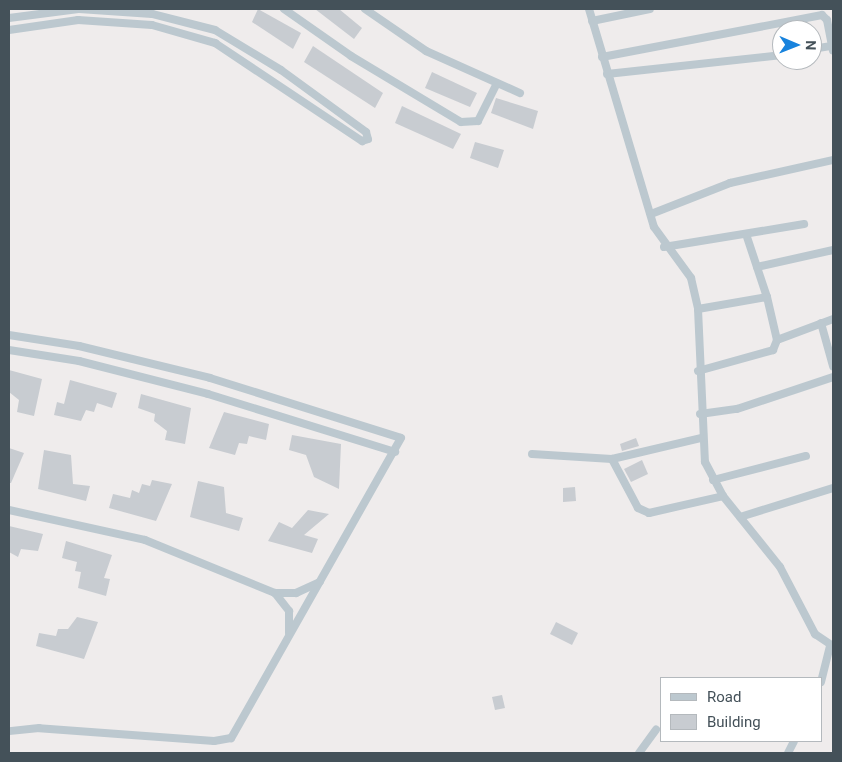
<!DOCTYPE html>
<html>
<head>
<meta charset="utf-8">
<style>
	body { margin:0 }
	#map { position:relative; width:842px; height:762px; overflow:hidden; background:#efecec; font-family:Roboto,sans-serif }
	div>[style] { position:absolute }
	.building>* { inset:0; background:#c8ccd1 }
	.minor>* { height:8px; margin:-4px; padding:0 4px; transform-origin:4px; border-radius:4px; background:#bcc8cf }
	span { translate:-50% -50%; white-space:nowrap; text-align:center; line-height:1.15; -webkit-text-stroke:4px #fff; paint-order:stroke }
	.frame { position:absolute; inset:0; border:10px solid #445159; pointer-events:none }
	.legend { position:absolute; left:660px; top:677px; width:162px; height:65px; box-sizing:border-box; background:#fff; border:1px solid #b4b9bd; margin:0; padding:6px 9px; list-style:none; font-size:15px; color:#445159 }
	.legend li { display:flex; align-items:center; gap:10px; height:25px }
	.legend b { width:25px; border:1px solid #b4b9bd }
	.north { position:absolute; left:772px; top:20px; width:50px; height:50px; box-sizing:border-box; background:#fff; border:1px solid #b4b9bd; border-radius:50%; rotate:91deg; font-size:14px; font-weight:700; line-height:20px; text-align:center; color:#445159 }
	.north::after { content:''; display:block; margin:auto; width:18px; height:22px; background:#1883dd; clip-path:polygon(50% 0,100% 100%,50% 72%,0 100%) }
</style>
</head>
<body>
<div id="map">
	<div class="building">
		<div style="clip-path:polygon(258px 9px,301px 33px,293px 49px,252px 22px)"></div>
		<div style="clip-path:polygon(315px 9px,339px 9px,362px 28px,354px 39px)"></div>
		<div style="clip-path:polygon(313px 46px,383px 93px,375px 108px,304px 62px)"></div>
		<div style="clip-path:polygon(432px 72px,477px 93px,470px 107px,425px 88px)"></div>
		<div style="clip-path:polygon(496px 98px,538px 111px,533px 129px,491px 113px)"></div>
		<div style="clip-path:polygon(402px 106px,461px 134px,453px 149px,395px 123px)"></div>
		<div style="clip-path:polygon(475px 142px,504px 150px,498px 168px,470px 158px)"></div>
		<div style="clip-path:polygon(9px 370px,42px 379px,34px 416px,17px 412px,19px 400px,9px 392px)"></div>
		<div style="clip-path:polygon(70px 380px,117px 393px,112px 408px,97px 403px,94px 412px,86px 410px,81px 421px,54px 415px,57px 402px,64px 404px)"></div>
		<div style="clip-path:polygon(141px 394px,191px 408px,185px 444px,165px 440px,167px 431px,154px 421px,155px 414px,138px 408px)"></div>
		<div style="clip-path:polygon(224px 412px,269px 424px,266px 440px,249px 436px,247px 444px,239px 443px,235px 455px,209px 448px)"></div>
		<div style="clip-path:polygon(292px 435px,341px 444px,339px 489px,314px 477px,306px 455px,289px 450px)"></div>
		<div style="clip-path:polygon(636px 438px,639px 446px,622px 451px,620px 444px)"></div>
		<div style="clip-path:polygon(9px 448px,24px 453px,11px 483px,9px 483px)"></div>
		<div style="clip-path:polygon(44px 450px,71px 455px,73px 484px,90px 486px,86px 501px,38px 489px)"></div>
		<div style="clip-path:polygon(642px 460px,648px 474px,631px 482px,624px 469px)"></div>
		<div style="clip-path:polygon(152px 480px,172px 484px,156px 521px,109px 508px,113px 494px,130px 498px,132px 490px,139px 493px,142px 484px,150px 486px)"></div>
		<div style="clip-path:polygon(198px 481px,224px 487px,226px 513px,243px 518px,239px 531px,190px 517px)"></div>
		<div style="clip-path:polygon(575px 487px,576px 501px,563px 502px,563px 488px)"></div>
		<div style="clip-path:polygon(308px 510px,329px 514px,304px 535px,318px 539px,312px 553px,268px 541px,279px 522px,292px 528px)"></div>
		<div style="clip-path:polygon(9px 526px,43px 534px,38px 551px,21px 549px,18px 557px,9px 552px)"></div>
		<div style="clip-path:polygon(66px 541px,112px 555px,104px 578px,110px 579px,106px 596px,78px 588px,81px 572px,75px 571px,77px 562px,62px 558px)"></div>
		<div style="clip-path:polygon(77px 617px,98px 622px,84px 659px,36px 646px,39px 633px,56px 636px,58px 629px,68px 629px)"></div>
		<div style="clip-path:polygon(556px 622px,578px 633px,572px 645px,550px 634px)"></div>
		<div style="clip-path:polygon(502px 695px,505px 708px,495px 710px,492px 697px)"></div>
	</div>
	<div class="minor">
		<div style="left:284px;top:9px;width:82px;rotate:35deg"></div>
		<div style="left:351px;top:56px;width:128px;rotate:31deg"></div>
		<div style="left:461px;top:122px;width:17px;rotate:-3deg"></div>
		<div style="left:478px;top:121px;width:40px;rotate:-63.4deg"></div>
		<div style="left:365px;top:9px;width:74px;rotate:34.5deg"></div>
		<div style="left:426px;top:51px;width:103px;rotate:24.1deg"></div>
		<div style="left:589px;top:9px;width:227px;rotate:73.4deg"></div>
		<div style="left:654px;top:227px;width:63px;rotate:54deg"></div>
		<div style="left:691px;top:278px;width:32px;rotate:77deg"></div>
		<div style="left:698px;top:309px;width:153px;rotate:87.4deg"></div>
		<div style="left:705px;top:462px;width:38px;rotate:62deg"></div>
		<div style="left:723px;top:496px;width:91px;rotate:51.2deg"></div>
		<div style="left:780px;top:567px;width:76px;rotate:62.4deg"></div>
		<div style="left:815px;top:634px;width:22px;rotate:34deg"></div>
		<div style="left:9px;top:18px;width:70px;rotate:-7.4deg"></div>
		<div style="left:592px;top:21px;width:59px;rotate:-11.7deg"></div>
		<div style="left:9px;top:30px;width:70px;rotate:-8.2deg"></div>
		<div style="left:78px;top:20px;width:74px;rotate:3.9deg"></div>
		<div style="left:152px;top:25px;width:66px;rotate:15.9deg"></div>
		<div style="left:215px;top:43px;width:177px;rotate:33.7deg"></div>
		<div style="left:362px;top:141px;width:6px;rotate:-18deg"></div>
		<div style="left:368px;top:139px;width:7px;rotate:-106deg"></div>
		<div style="left:366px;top:132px;width:105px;rotate:-143.9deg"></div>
		<div style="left:281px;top:70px;width:77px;rotate:-148.8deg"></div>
		<div style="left:215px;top:30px;width:65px;rotate:-165.7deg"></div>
		<div style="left:152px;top:14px;width:73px;rotate:-176.1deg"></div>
		<div style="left:812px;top:49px;width:20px;rotate:-9deg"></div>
		<div style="left:602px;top:57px;width:224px;rotate:-10.8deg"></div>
		<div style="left:822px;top:15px;width:7px;rotate:45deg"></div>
		<div style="left:827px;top:20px;width:31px;rotate:79deg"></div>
		<div style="left:607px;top:74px;width:176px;rotate:-6.2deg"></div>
		<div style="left:651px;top:214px;width:85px;rotate:-21.4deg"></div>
		<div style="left:730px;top:183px;width:106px;rotate:-12.6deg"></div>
		<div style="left:746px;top:234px;width:66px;rotate:71.6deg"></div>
		<div style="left:664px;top:247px;width:142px;rotate:-9.3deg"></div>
		<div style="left:757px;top:267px;width:78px;rotate:-12.6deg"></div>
		<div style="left:698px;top:309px;width:70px;rotate:-9.9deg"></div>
		<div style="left:767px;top:297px;width:44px;rotate:76.9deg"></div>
		<div style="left:777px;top:340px;width:60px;rotate:-20.6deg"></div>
		<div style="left:821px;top:323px;width:45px;rotate:74.4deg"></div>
		<div style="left:9px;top:335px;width:71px;rotate:8.9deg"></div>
		<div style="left:79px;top:346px;width:135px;rotate:13.7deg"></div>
		<div style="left:210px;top:378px;width:200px;rotate:17.4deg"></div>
		<div style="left:401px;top:438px;width:345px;rotate:119.5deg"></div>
		<div style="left:231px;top:738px;width:17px;rotate:170deg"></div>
		<div style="left:214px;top:741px;width:175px;rotate:-175.8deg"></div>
		<div style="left:39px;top:728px;width:30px;rotate:174deg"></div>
		<div style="left:9px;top:350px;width:71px;rotate:8.9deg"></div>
		<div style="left:79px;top:361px;width:133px;rotate:14.3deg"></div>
		<div style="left:208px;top:394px;width:196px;rotate:17.2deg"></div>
		<div style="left:698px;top:371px;width:78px;rotate:-15.6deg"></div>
		<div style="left:773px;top:350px;width:11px;rotate:-68deg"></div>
		<div style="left:700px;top:414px;width:37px;rotate:-8deg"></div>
		<div style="left:737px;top:409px;width:101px;rotate:-18.4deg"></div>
		<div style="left:532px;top:454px;width:80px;rotate:3.6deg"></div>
		<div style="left:612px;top:459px;width:55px;rotate:62deg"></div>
		<div style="left:638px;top:508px;width:12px;rotate:24deg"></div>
		<div style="left:649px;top:513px;width:76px;rotate:-12.9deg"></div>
		<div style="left:612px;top:459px;width:91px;rotate:-13.3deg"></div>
		<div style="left:713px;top:480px;width:96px;rotate:-14.5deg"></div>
		<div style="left:9px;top:510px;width:139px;rotate:12.4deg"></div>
		<div style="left:145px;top:540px;width:140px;rotate:22.2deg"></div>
		<div style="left:275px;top:593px;width:21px"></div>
		<div style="left:296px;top:593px;width:26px;rotate:-25deg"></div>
		<div style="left:740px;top:517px;width:97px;rotate:-17.3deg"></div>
		<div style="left:275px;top:593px;width:23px;rotate:52deg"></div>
		<div style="left:289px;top:611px;width:22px;rotate:90deg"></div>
		<div style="left:821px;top:682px;width:38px;rotate:-76deg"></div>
		<div style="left:639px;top:753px;width:29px;rotate:-54deg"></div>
		<div style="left:788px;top:753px;width:13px;rotate:-63deg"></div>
	</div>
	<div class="frame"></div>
	<ul class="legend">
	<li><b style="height:6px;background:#bcc8cf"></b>Road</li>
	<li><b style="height:14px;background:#c8ccd1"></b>Building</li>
	</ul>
	<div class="north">N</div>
</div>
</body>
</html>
